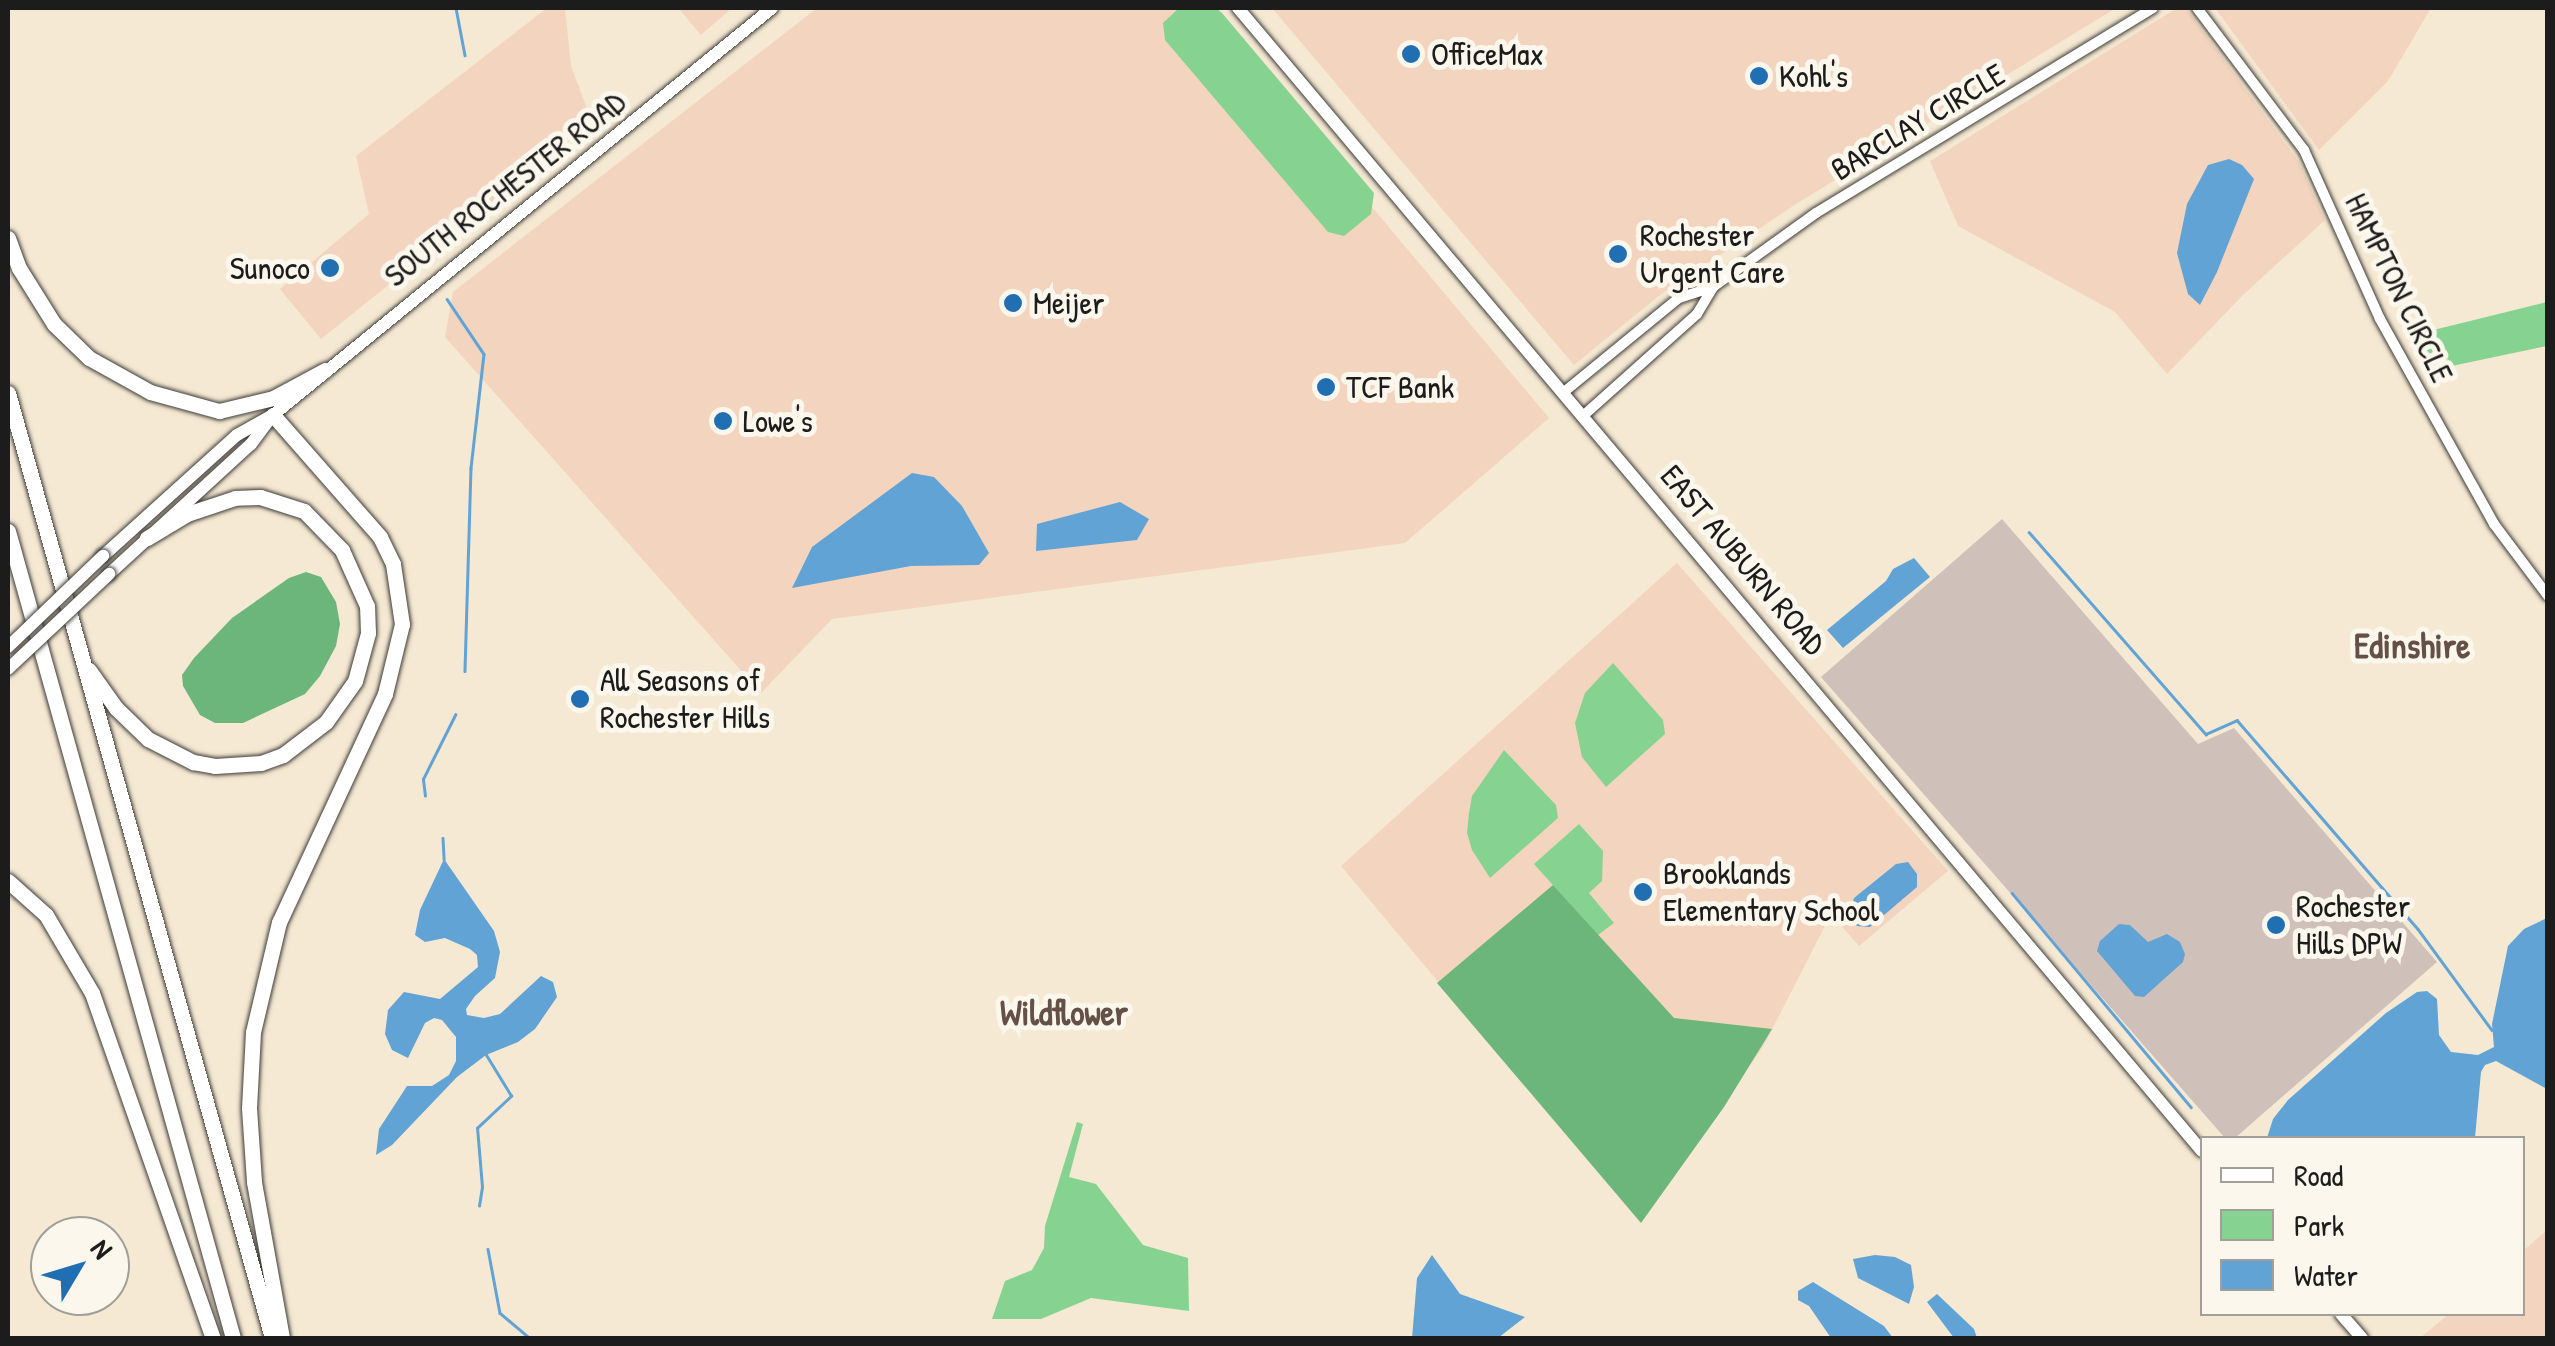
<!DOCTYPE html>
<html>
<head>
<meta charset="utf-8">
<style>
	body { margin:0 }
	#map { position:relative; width:2555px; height:1346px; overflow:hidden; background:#f5e9d3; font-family:"Patrick Hand",sans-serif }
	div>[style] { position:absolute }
	.built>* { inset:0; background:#f3d4be }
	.industrial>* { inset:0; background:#cfc0ba }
	.green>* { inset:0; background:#86d391 }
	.forest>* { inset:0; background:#6cb57b }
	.water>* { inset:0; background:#62a3d5 }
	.stream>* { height:2.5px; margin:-1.25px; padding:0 1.25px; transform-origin:1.25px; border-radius:1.25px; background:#62a3d5 }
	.roads { filter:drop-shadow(0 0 2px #3d3b37) drop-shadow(0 0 2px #3d3b37) }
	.minor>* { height:10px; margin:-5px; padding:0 5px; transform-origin:5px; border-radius:5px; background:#fff }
	.major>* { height:12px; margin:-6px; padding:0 6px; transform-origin:6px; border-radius:6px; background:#fff }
	.highway>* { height:15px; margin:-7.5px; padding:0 7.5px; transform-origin:7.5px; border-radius:7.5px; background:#fff }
	.bridges { filter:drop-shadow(0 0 2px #3d3b37) drop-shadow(0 0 2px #3d3b37) }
	.major-bridge>* { height:12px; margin:-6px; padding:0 6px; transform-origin:6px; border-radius:6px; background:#fff }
	.dots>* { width:28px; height:28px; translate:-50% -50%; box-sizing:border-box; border:5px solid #fbf7ec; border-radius:50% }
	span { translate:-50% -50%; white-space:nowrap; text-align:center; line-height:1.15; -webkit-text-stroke:10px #fbf7ec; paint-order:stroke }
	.poi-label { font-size:32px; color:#1c1c1c }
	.left { translate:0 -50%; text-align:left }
	.right { translate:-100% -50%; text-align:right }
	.street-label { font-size:32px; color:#1c1c1c }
	.neighbourhood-label { font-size:35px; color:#645047; font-weight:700 }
	.frame { position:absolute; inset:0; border:10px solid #1c1c1c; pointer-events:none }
	.legend { position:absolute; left:2200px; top:1136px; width:325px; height:180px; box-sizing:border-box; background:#fbf7ec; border:2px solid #a29f99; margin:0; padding:12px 18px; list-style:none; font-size:30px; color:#1c1c1c }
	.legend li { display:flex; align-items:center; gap:20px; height:50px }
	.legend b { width:50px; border:2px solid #a29f99 }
	.north { position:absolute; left:30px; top:1216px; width:100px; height:100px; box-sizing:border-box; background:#fbf7ec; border:2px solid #a29f99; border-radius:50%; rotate:52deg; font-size:28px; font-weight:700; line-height:40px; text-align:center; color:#1c1c1c }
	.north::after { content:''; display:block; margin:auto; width:35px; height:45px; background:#1f6fb2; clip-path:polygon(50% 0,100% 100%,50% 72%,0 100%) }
</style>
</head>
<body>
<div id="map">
	<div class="built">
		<div style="clip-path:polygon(547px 8px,565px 8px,571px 66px,592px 122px,321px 339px,280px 289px,369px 214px,356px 156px)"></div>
		<div style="clip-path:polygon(678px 8px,732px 8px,701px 35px)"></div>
		<div style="clip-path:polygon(817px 8px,1205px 8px,1549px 418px,1405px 543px,832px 619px,761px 693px,445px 337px,453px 292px)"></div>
		<div style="clip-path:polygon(1272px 8px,2116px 8px,1796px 204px,1660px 295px,1574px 365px)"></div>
		<div style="clip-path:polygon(2177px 8px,2186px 8px,2299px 162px,2325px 220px,2243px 295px,2167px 374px,2115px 312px,1958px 226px,1930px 161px)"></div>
		<div style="clip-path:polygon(2215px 8px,2431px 8px,2388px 81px,2319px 150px)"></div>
		<div style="clip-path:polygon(1677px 563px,1948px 871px,1859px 946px,1831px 914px,1764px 1045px,1641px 1223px,1341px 866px)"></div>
		<div style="clip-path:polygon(2547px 1230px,2547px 1338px,2420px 1338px,2449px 1314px,2522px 1314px,2523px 1251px)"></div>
	</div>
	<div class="industrial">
		<div style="clip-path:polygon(2002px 519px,2198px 744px,2234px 728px,2437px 962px,2235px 1138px,2225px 1138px,1821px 677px)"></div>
	</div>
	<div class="green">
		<div style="clip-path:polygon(1179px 8px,1216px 8px,1222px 13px,1374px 193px,1371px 214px,1344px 236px,1328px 232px,1165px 40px,1163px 23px)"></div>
		<div style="clip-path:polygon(2547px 302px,2547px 346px,2428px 371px,2409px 336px)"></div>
		<div style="clip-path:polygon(1613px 663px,1663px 720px,1665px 734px,1606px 787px,1582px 757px,1575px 723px,1585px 693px)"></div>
		<div style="clip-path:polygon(1504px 750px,1556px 805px,1558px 818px,1490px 878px,1472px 850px,1467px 833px,1469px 813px,1472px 796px)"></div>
		<div style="clip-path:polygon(1579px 824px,1603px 851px,1602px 881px,1589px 893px,1614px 923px,1598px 935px,1534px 864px)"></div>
		<div style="clip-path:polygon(1077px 1122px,1083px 1124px,1069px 1177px,1096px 1184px,1143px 1245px,1188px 1258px,1189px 1311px,1091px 1298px,1041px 1319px,992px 1319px,1005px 1281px,1032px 1270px,1044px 1248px,1045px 1226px)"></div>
	</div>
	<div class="forest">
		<div style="clip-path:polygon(306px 572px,321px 577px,336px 602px,340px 624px,336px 646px,320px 676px,305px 694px,243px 723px,215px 723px,200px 715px,183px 686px,182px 675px,194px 658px,232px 618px,289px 578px)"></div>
		<div style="clip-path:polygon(1553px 885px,1674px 1018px,1772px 1029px,1724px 1107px,1641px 1223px,1437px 983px)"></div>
	</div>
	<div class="water">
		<div style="clip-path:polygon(2229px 159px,2242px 165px,2254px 179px,2217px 272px,2200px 305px,2188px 294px,2177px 253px,2187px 204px,2208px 165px)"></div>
		<div style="clip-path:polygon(912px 473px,934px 477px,962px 506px,989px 553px,979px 565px,911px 566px,792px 588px,812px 547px)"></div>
		<div style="clip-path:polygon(1120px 502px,1149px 519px,1137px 540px,1036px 551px,1037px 524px)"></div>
		<div style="clip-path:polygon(1914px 558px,1930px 577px,1843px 648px,1827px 630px,1886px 581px,1893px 569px)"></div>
		<div style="clip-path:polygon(444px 859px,494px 931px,500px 952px,495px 978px,475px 996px,466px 1009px,467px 1015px,484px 1018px,500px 1014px,541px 976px,553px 982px,557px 997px,535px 1029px,518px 1042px,486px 1055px,457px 1077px,392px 1145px,376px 1155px,379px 1129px,407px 1086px,432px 1086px,449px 1075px,456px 1061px,456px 1037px,442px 1020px,434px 1018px,425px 1023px,408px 1058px,392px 1050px,385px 1034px,388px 1010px,404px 992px,440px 999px,478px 967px,477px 955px,470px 949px,445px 938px,425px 942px,415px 935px,420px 910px)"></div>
		<div style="clip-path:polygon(1908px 862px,1917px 874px,1917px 887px,1870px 927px,1857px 926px,1849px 917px,1854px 898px,1896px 864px)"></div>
		<div style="clip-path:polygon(2547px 918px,2547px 1089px,2496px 1061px,2485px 1065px,2481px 1072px,2475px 1138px,2267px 1138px,2273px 1119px,2288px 1100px,2386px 1013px,2417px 992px,2427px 991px,2437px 999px,2439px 1035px,2451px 1052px,2478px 1055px,2494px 1047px,2492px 1024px,2508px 946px,2524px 929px)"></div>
		<div style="clip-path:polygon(2119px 924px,2130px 925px,2148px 942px,2167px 934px,2180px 942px,2185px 954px,2183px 962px,2144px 997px,2135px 996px,2097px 951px,2100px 941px)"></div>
		<div style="clip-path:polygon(1432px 1255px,1460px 1294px,1525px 1317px,1498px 1338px,1412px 1338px,1417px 1278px)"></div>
		<div style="clip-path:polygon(1875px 1255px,1895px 1257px,1911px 1265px,1914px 1287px,1909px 1304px,1858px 1278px,1853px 1259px)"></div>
		<div style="clip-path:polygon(1813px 1282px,1884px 1326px,1893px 1338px,1831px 1338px,1809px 1306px,1798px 1300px,1798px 1291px)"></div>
		<div style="clip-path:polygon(1937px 1294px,1974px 1329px,1977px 1338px,1954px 1338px,1927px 1302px)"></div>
	</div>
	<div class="stream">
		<div style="left:456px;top:8px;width:48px;rotate:79.2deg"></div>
		<div style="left:447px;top:299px;width:66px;rotate:56.1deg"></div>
		<div style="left:484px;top:354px;width:115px;rotate:96.5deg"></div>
		<div style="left:471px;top:468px;width:203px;rotate:91.7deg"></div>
		<div style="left:2029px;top:532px;width:269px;rotate:48.8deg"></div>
		<div style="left:2206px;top:734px;width:34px;rotate:-24deg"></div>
		<div style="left:2237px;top:720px;width:276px;rotate:49.1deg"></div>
		<div style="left:2418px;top:929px;width:125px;rotate:53.8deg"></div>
		<div style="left:425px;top:796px;width:17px;rotate:-97deg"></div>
		<div style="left:423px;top:779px;width:72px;rotate:-63.4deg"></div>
		<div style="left:443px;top:838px;width:21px;rotate:87deg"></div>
		<div style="left:2012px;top:893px;width:279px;rotate:50.1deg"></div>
		<div style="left:479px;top:1206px;width:19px;rotate:-81deg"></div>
		<div style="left:482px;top:1187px;width:59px;rotate:-94.8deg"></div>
		<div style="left:477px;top:1128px;width:47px;rotate:-43.3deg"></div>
		<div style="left:511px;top:1096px;width:48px;rotate:-121.4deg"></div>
		<div style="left:488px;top:1249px;width:65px;rotate:79.4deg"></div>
		<div style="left:500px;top:1313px;width:39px;rotate:40deg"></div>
	</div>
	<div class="roads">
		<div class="minor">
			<div style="left:2197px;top:8px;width:178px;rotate:53deg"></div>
			<div style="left:2304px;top:150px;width:185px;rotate:65.8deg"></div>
			<div style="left:2380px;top:319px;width:235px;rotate:60.9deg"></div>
			<div style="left:2494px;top:524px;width:90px;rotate:53.1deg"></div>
			<div style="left:1564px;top:392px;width:149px;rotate:-39.3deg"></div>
			<div style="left:1679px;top:298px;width:36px;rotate:-18deg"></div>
			<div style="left:1713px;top:287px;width:127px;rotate:-35.7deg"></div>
			<div style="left:1816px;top:213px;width:394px;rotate:-31.3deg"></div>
			<div style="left:1584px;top:415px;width:152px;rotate:-41.8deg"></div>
			<div style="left:1697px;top:314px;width:31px;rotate:-59deg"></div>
		</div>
		<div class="major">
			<div style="left:1238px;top:8px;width:1495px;rotate:49.86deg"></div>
			<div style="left:103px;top:556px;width:181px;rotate:-42.1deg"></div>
			<div style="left:237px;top:435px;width:41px;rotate:-29.1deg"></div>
			<div style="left:273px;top:415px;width:644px;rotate:-39.2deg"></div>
			<div style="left:109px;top:574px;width:193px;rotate:-42.5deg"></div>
			<div style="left:251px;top:444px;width:30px;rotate:-53deg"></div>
			<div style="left:2341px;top:1314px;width:32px;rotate:49deg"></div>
		</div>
		<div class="highway">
			<div style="left:8px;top:238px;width:32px;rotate:70deg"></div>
			<div style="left:19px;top:268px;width:66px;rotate:58deg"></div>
			<div style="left:54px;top:324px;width:49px;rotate:44.2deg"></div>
			<div style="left:89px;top:358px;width:70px;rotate:29.1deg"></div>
			<div style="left:150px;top:392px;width:72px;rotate:15.4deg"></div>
			<div style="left:219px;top:411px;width:56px;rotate:-13.5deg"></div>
			<div style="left:273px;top:398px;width:59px;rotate:-28.3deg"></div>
			<div style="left:8px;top:393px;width:981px;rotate:74.39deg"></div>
			<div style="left:273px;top:415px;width:162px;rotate:48.7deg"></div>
			<div style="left:380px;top:537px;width:30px;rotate:64deg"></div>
			<div style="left:393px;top:564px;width:61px;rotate:81.5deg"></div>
			<div style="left:402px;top:624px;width:72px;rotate:103.7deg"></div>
			<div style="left:385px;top:694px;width:251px;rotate:114.9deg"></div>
			<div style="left:279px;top:922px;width:113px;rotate:103.3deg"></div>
			<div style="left:253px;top:1032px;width:76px;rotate:93deg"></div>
			<div style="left:249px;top:1108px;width:74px;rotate:86.1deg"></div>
			<div style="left:254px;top:1182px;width:158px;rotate:79.8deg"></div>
			<div style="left:8px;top:531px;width:838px;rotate:74.42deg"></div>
			<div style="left:89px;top:670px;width:47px;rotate:54.6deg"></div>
			<div style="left:116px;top:708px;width:45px;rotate:44.1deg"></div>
			<div style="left:148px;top:739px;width:51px;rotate:27.1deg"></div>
			<div style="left:193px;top:762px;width:22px;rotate:10deg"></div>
			<div style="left:215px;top:766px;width:46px;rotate:-3.7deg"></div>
			<div style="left:261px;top:763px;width:23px;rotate:-20deg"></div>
			<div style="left:283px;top:755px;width:54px;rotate:-37.5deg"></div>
			<div style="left:326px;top:722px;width:50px;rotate:-54.7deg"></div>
			<div style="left:355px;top:681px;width:50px;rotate:-74.8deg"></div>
			<div style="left:368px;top:633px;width:27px;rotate:-92deg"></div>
			<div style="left:367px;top:606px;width:61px;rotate:-114.1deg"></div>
			<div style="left:342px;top:550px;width:54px;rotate:-134.3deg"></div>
			<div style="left:304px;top:511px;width:46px;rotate:-162.3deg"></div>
			<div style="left:260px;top:497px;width:25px;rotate:178deg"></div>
			<div style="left:235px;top:498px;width:51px;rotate:161.6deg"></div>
			<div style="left:187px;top:514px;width:47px;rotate:149deg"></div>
			<div style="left:8px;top:881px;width:51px;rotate:41.8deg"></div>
			<div style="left:46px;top:915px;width:91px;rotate:59.5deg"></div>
			<div style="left:92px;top:993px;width:366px;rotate:70.7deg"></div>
		</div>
	</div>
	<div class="bridges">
		<div class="major-bridge">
			<div style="left:8px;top:647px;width:132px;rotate:-43.8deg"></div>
			<div style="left:8px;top:669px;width:139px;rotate:-43.2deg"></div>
		</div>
	</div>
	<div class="dots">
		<div style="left:1411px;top:54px;background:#1f6fb2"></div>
		<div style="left:1759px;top:76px;background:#1f6fb2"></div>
		<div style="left:1618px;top:254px;background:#1f6fb2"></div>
		<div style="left:330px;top:268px;background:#1f6fb2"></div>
		<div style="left:1013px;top:303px;background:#1f6fb2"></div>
		<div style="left:1326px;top:387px;background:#1f6fb2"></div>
		<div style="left:723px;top:421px;background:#1f6fb2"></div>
		<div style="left:580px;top:699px;background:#1f6fb2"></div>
		<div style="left:1643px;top:892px;background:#1f6fb2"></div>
		<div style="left:2276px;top:925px;background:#1f6fb2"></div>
	</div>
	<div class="poi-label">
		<span class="left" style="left:1431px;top:54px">OfficeMax</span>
		<span class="left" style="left:1779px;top:76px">Kohl's</span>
		<span class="left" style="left:1640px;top:254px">Rochester<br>Urgent Care</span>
		<span class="right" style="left:310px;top:268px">Sunoco</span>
		<span class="left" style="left:1033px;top:303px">Meijer</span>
		<span class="left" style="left:1346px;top:387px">TCF Bank</span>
		<span class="left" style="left:743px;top:421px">Lowe's</span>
		<span class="left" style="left:600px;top:699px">All Seasons of<br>Rochester Hills</span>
		<span class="left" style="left:1663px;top:892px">Brooklands<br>Elementary School</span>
		<span class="left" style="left:2296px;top:925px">Rochester<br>Hills DPW</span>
	</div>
	<div class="street-label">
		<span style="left:1918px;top:122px;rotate:-31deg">BARCLAY CIRCLE</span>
		<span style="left:505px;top:189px;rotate:-38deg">SOUTH ROCHESTER ROAD</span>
		<span style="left:2399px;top:288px;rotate:64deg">HAMPTON CIRCLE</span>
		<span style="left:1743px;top:560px;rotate:50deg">EAST AUBURN ROAD</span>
	</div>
	<div class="neighbourhood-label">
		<span style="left:2412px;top:646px">Edinshire</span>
		<span style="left:1064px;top:1013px">Wildflower</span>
	</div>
	<div class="frame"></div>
	<ul class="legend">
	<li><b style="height:12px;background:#fff"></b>Road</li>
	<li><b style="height:28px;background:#86d391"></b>Park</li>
	<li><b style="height:28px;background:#62a3d5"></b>Water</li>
	</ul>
	<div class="north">N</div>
</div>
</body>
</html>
